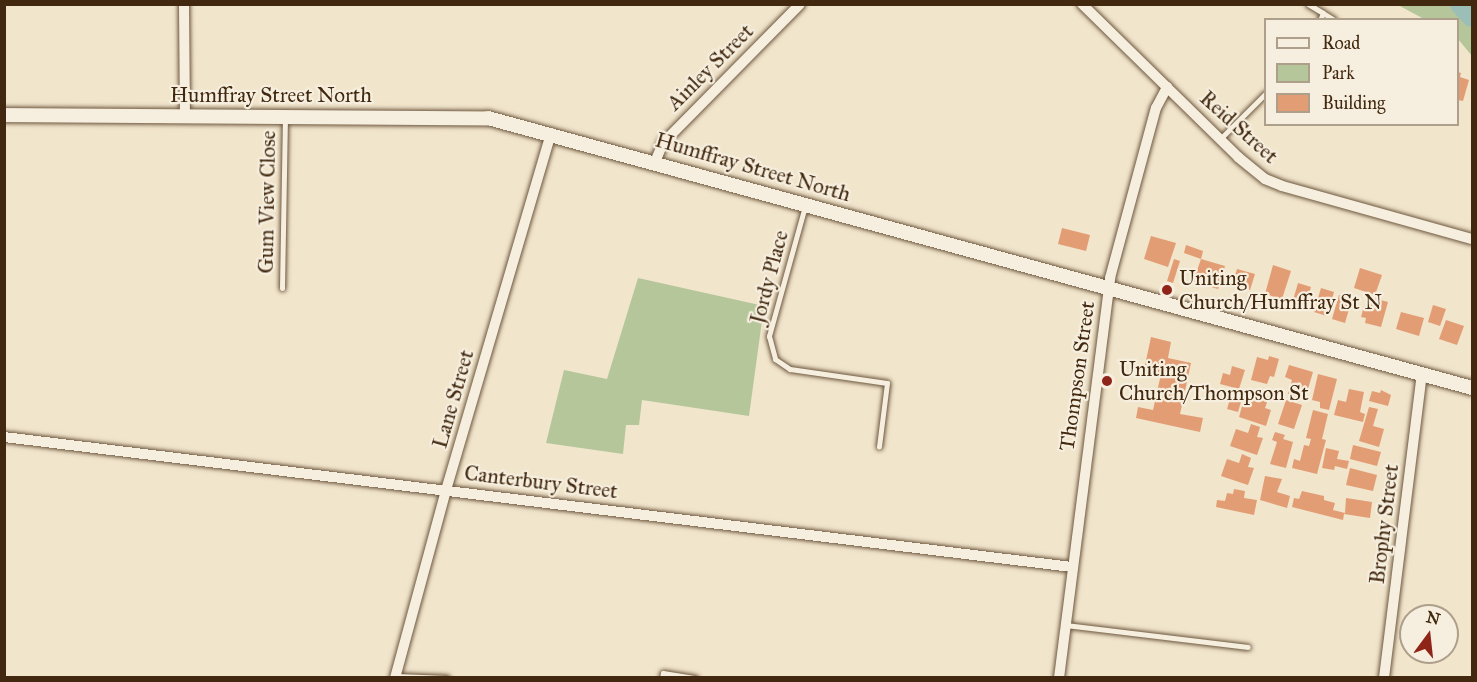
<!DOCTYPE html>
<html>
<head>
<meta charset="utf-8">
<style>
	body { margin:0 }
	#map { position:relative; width:1477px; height:682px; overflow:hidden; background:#f1e5cc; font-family:"IM FELL Great Primer",serif }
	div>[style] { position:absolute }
	.green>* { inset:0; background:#b6c69b }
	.river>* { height:22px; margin:-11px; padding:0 11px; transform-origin:11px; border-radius:11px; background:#9bbfb6 }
	.building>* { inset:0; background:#e39d74 }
	.roads { filter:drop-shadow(0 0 2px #6d573e) drop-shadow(0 0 2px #6d573e) }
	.service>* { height:5px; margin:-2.5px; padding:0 2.5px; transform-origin:2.5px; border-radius:2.5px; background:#f6eede }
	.minor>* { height:10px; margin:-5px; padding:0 5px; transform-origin:5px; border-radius:5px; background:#f6eede }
	.tertiary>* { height:14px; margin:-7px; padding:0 7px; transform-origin:7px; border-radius:7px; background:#f6eede }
	.dots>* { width:16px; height:16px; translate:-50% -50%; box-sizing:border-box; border:3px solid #f6eede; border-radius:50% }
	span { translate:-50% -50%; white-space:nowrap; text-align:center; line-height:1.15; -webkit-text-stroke:4.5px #f6eede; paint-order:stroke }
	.street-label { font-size:21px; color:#41280f }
	.poi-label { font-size:21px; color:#41280f }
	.left { translate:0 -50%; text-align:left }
	.frame { position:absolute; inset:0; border:6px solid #41280f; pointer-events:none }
	.legend { position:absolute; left:1264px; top:18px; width:195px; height:108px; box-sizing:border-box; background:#f6eede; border:2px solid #ae9f8b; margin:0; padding:8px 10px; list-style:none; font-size:18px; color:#41280f }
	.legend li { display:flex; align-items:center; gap:12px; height:30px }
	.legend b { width:30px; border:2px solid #ae9f8b }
	.north { position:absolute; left:1399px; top:604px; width:60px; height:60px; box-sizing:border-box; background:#f6eede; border:2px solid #ae9f8b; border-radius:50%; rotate:15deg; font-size:16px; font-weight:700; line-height:24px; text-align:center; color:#41280f }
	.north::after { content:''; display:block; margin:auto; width:21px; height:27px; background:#8f2418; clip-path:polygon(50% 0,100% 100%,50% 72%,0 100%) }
</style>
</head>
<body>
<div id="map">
	<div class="green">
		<div style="clip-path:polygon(1398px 5px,1472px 5px,1472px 56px,1458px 39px,1458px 20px,1424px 19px)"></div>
		<div style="clip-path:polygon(638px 278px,764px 306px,749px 416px,642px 400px,639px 425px,626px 425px,623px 454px,546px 443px,564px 370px,607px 379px)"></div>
	</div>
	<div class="river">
		<div style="left:1461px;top:4px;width:16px;rotate:47deg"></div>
	</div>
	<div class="building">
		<div style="clip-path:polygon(1458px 72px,1461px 73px,1460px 77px,1469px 80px,1463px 101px,1458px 100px)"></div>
		<div style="clip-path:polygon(1062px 228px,1090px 235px,1086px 251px,1058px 244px)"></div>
		<div style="clip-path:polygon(1151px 236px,1176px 243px,1168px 267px,1144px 259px)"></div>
		<div style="clip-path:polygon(1186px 245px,1203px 251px,1201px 259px,1184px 253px)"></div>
		<div style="clip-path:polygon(1174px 259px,1180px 261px,1173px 283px,1167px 281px)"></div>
		<div style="clip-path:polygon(1201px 259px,1225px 266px,1218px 289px,1193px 282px)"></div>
		<div style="clip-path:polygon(1273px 265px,1291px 271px,1282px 299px,1265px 294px)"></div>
		<div style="clip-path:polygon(1360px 268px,1382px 275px,1375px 295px,1354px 288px)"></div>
		<div style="clip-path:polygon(1237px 269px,1255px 274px,1250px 290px,1232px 285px)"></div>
		<div style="clip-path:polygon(1298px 283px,1311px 287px,1304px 311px,1291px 307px)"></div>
		<div style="clip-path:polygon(1321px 288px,1334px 292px,1327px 316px,1314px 312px)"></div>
		<div style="clip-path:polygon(1339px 295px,1352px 299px,1345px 323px,1332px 319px)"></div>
		<div style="clip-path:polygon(1373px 298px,1388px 302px,1381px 327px,1365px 323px,1366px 318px,1361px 317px,1364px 306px,1370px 307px)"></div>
		<div style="clip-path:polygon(1433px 305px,1446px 309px,1440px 326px,1428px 322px)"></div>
		<div style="clip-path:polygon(1401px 312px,1424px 318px,1419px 336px,1396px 329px)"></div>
		<div style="clip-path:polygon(1446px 320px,1464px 326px,1457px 345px,1439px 339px)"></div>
		<div style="clip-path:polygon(1151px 337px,1171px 342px,1168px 358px,1191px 363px,1180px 414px,1203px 418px,1200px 432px,1136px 418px,1138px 407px,1153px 410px,1161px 374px,1144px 370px)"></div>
		<div style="clip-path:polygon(1269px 356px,1279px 359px,1274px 377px,1270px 376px,1267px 384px,1251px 380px,1257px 357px,1268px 360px)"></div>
		<div style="clip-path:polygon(1289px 365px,1313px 372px,1305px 399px,1288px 394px,1292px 380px,1285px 377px)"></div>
		<div style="clip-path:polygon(1232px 366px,1245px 370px,1239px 389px,1220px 384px,1223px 373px,1230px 375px)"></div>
		<div style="clip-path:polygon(1318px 374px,1337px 379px,1329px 410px,1320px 408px,1320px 402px,1312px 400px)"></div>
		<div style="clip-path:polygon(1349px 389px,1364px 392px,1360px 412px,1365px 414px,1363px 422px,1334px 415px,1338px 400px,1346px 402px)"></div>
		<div style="clip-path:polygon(1381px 390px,1391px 395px,1388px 406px,1369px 401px,1372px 391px,1380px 393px)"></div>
		<div style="clip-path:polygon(1232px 392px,1243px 395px,1238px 412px,1227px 409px)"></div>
		<div style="clip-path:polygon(1256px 393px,1269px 397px,1265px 408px,1271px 410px,1266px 426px,1239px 417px,1244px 399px,1253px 402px)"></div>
		<div style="clip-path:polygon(1286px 400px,1302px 405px,1294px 429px,1278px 424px)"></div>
		<div style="clip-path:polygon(1369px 407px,1378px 409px,1373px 426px,1384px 429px,1379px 447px,1359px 441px)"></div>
		<div style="clip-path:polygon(1313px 410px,1328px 414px,1322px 439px,1326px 440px,1317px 474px,1292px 468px,1294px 459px,1300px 461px,1304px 445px,1309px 446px,1311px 439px,1306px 438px)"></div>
		<div style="clip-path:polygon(1251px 424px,1260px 427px,1257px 437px,1263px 438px,1257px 455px,1230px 446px,1236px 429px,1248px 433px)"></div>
		<div style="clip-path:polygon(1275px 432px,1285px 435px,1283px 439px,1293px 442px,1286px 468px,1270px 464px,1277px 442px,1272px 440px)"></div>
		<div style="clip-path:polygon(1353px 445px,1381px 452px,1377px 466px,1350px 459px)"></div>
		<div style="clip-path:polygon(1326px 448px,1339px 451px,1337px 459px,1349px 461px,1347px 469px,1335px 466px,1334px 470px,1322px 468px)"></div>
		<div style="clip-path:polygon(1242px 454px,1251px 458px,1248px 467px,1254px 468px,1248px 485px,1221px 476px,1227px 459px,1239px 463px)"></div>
		<div style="clip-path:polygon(1350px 468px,1377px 475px,1373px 491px,1346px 485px)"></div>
		<div style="clip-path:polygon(1265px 476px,1282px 479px,1277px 492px,1290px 496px,1287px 508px,1260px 500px)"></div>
		<div style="clip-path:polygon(1234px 489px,1245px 491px,1244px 498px,1257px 500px,1254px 515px,1216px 507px,1217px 500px,1225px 501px,1227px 493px,1233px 494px)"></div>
		<div style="clip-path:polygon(1302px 491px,1324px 496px,1324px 500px,1335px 503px,1333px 510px,1345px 513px,1346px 498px,1372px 502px,1370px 518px,1344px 514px,1343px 520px,1292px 507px,1294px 498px,1299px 499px)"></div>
	</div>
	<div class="roads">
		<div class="service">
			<div style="left:1308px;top:4px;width:17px;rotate:31deg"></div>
			<div style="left:1323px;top:13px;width:8px;rotate:113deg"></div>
			<div style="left:1323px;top:13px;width:13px;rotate:32deg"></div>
			<div style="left:1220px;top:139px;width:65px;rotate:-45deg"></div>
			<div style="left:805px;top:206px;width:135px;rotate:105.5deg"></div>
			<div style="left:769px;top:336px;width:24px;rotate:75deg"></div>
			<div style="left:775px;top:359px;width:18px;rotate:34deg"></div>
			<div style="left:790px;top:369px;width:98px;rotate:8.2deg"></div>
			<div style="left:887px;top:383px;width:64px;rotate:97.2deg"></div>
			<div style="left:282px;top:288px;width:170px;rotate:-89deg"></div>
			<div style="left:1066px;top:625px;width:183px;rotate:6.9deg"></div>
			<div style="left:396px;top:676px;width:51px;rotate:2.2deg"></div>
			<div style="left:662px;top:678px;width:5px;rotate:-79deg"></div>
			<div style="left:663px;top:673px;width:33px;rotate:9deg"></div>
		</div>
		<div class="minor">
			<div style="left:184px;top:4px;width:111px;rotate:89.5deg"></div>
			<div style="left:1082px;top:4px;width:219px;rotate:44.4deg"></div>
			<div style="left:1238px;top:157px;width:35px;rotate:39deg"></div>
			<div style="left:1265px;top:179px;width:18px;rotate:22deg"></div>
			<div style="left:1282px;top:186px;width:197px;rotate:15.6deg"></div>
			<div style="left:655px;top:162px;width:21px;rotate:-67deg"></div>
			<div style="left:663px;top:143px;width:195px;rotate:-45.4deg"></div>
			<div style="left:4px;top:437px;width:1076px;rotate:6.94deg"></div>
			<div style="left:395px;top:678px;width:195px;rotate:-74.8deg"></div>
			<div style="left:446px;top:490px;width:372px;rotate:-73.6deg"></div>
			<div style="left:1059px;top:678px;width:403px;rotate:-82.7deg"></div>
			<div style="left:1110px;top:278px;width:176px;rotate:-74.9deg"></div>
			<div style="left:1156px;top:108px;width:24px;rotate:-62deg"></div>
			<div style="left:1384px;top:678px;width:306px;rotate:-82.9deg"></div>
		</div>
		<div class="tertiary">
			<div style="left:4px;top:115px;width:484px;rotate:0.4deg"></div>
			<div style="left:488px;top:118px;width:1020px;rotate:15.34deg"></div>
		</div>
	</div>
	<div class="dots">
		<div style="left:1167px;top:290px;background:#8f2418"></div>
		<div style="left:1107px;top:381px;background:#8f2418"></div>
	</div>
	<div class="street-label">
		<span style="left:710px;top:67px;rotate:-45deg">Ainley Street</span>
		<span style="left:271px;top:95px">Humffray Street North</span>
		<span style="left:1239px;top:127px;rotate:42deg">Reid Street</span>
		<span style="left:753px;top:167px;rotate:16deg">Humffray Street North</span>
		<span style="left:267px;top:202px;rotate:-89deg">Gum View Close</span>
		<span style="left:769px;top:277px;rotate:-75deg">Jordy Place</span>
		<span style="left:1077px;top:376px;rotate:-82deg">Thompson Street</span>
		<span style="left:453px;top:399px;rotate:-74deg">Lane Street</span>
		<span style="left:541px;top:482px;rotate:7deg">Canterbury Street</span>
		<span style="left:1384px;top:524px;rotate:-83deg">Brophy Street</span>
	</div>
	<div class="poi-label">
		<span class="left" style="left:1179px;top:290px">Uniting<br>Church/Humffray St N</span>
		<span class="left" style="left:1119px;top:381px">Uniting<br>Church/Thompson St</span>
	</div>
	<div class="frame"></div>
	<ul class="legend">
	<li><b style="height:8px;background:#f6eede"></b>Road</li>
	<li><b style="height:16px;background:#b6c69b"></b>Park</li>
	<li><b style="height:16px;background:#e39d74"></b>Building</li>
	</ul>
	<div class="north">N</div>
</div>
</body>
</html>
